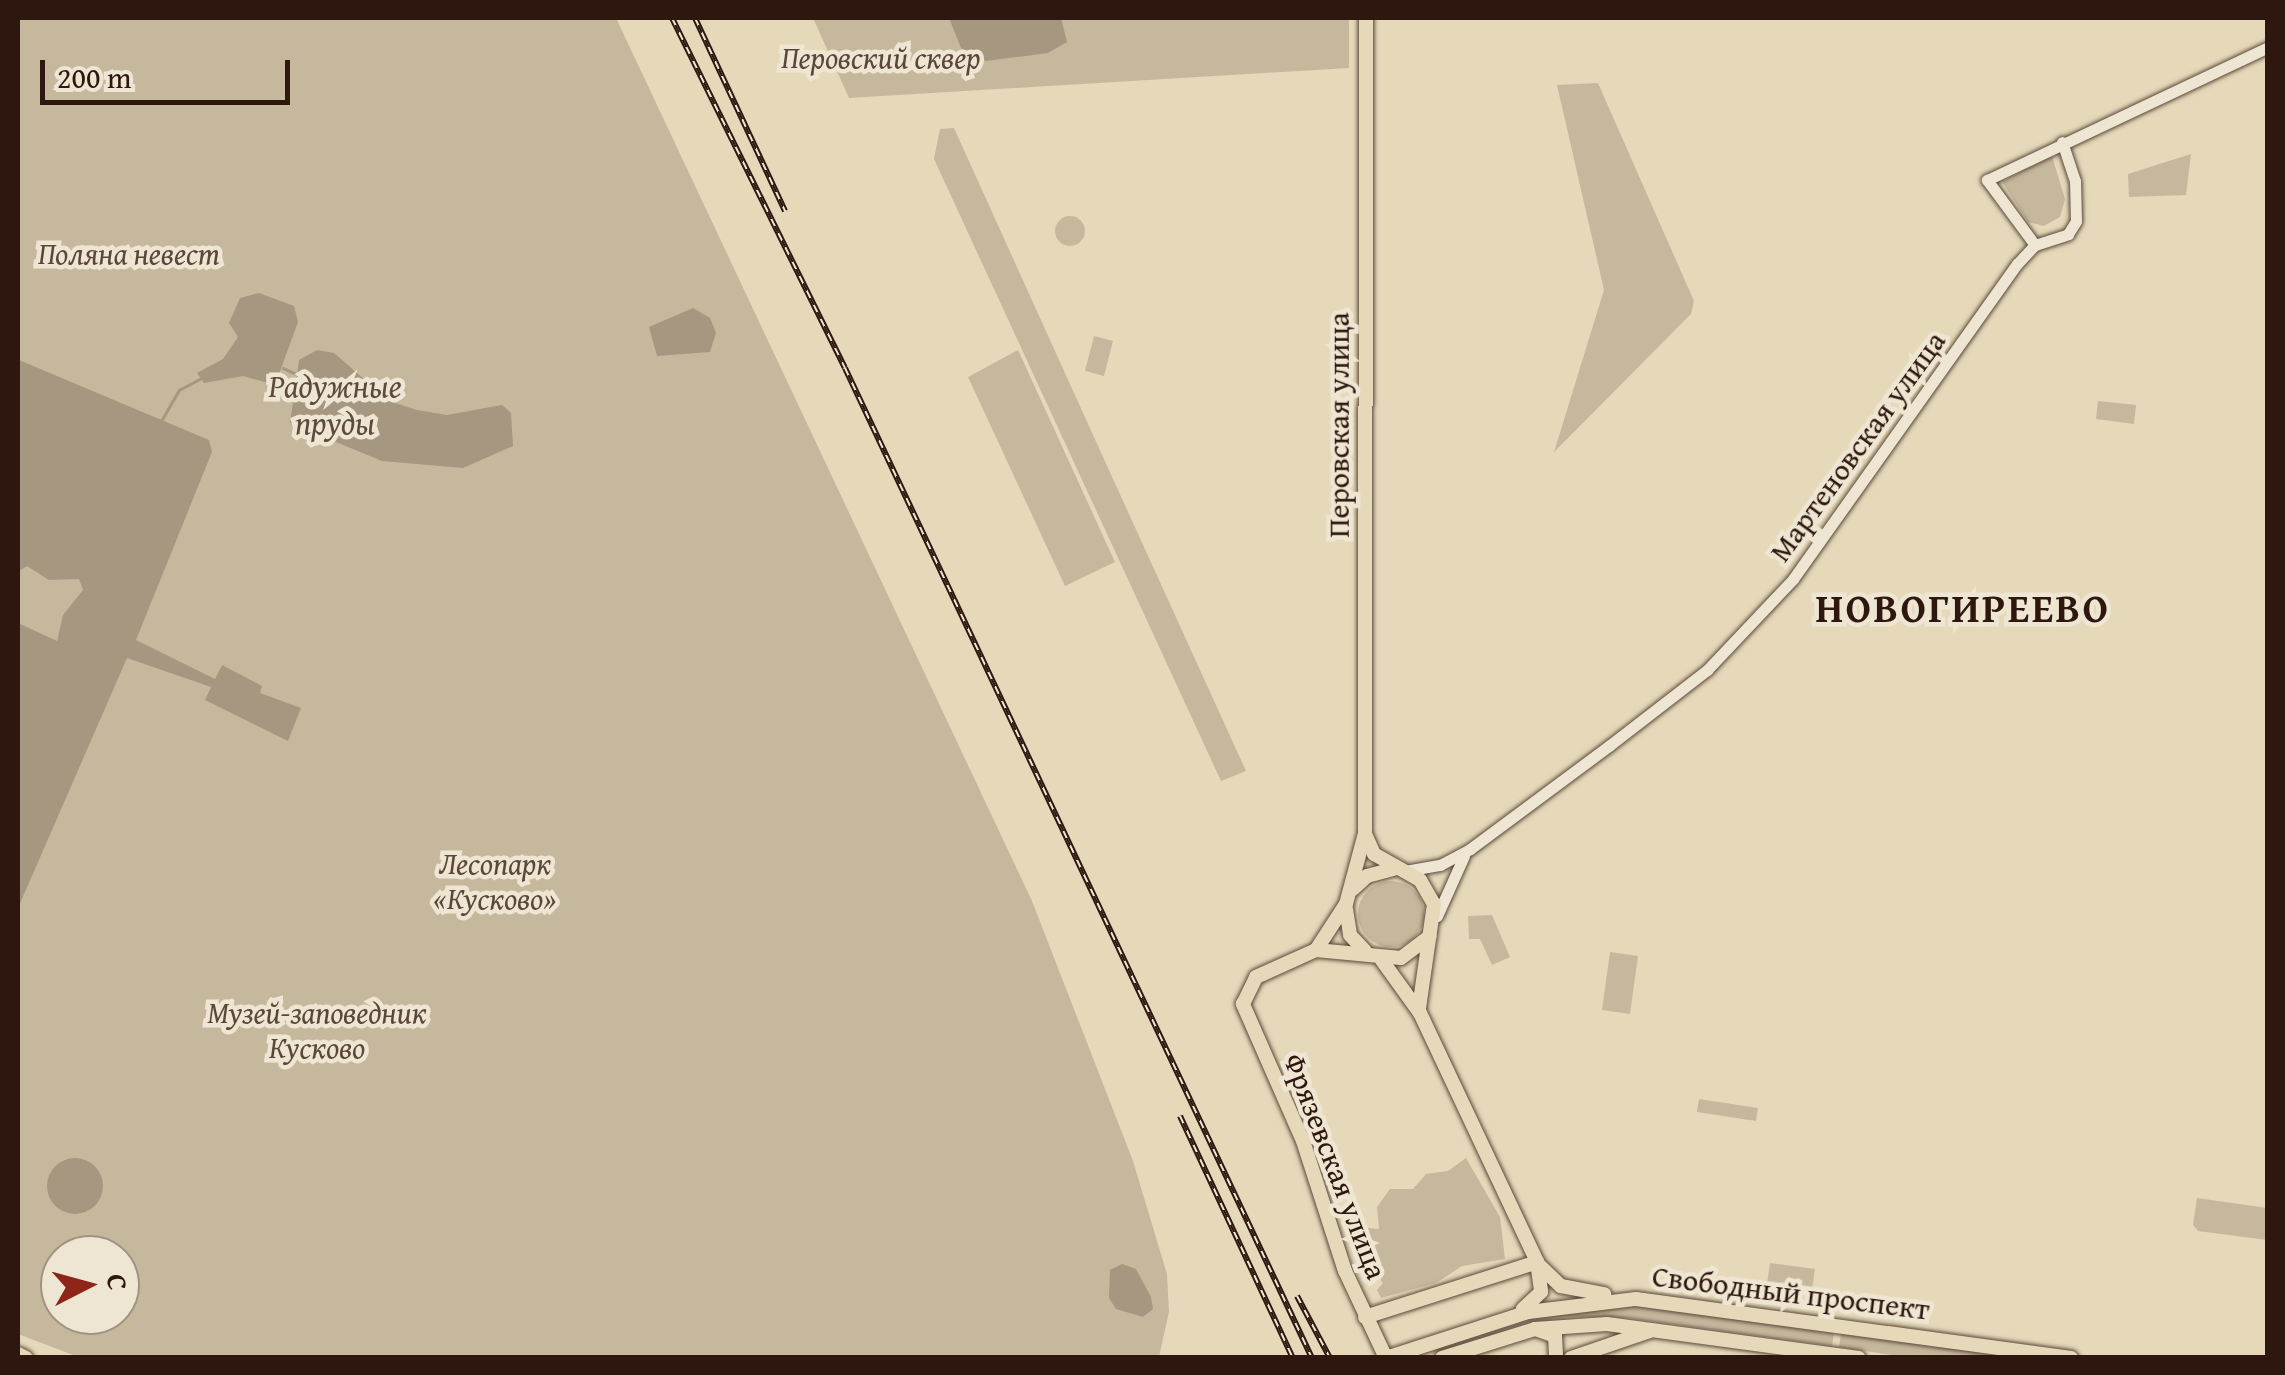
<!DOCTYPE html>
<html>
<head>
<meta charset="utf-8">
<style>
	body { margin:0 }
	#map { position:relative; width:2285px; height:1375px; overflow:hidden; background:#e5d9ba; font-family:"Gentium Book Plus",serif }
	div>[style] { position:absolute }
	.green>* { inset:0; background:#c6b89d }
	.round { border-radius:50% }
	.water>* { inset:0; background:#a69780 }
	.stream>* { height:2.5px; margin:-1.25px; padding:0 1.25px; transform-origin:1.25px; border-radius:1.25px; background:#a69780 }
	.roads { filter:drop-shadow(0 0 2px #5b4839) drop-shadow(0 0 2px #5b4839) }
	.minor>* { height:11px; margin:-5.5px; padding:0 5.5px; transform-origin:5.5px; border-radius:5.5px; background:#eee6d2 }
	.major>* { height:14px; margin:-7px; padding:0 7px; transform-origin:7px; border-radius:7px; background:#e5d9ba }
	.rail>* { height:6px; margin-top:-3px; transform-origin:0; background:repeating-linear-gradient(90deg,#eee6d2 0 8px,#2d170e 0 16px); box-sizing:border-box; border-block:2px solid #2d170e }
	span { translate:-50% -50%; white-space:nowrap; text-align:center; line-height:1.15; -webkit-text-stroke:9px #eee6d2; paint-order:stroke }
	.park-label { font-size:30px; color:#5b4739; font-style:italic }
	.street-label { font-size:30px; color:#2d170e }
	.water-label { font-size:32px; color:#5d4a3c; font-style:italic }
	.district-label { font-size:40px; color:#2d170e; font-weight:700; letter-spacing:2.5px }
	.frame { position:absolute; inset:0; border:20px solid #2d170e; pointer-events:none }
	.north { position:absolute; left:40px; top:1235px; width:100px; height:100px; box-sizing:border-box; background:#eee6d2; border:2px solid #a19384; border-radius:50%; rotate:84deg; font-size:28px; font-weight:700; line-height:40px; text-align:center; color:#2d170e }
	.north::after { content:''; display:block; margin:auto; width:35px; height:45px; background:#8f2418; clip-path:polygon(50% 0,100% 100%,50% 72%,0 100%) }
	.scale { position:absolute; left:40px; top:60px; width:250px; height:45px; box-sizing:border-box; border:5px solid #2d170e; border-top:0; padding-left:12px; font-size:30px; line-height:35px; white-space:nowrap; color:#2d170e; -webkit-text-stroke:8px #eee6d2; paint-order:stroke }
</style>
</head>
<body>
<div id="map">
	<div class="green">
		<div style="clip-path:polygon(evenodd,18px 18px,616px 18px,1032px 901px,1133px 1161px,1167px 1274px,1169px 1312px,1159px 1357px,81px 1358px,18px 1334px,18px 18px,60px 1255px,120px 1255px,120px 1315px,60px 1315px,60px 1255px)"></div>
		<div style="clip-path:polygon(813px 18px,1349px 18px,1349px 68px,849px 98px)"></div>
		<div style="clip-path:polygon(1598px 83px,1694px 301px,1691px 314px,1554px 452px,1604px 290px,1557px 85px)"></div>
		<div style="clip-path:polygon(954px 128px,1103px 457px,1246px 771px,1221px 781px,934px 159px,940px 129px)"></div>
		<div style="clip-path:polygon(2191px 154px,2186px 195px,2129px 197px,2128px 174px)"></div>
		<div style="clip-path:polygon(2052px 156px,2065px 199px,2060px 217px,2044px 226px,2028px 222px,2002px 182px)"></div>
		<div class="round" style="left:1055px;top:216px;width:30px;height:30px"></div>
		<div style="clip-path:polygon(1094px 336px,1113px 341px,1104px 376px,1085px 371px)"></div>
		<div style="clip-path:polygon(1018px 350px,1115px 562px,1065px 586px,968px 377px)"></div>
		<div style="clip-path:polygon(2098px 401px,2136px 405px,2134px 424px,2096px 419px)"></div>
		<div class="round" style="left:1358px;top:881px;width:66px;height:66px"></div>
		<div style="clip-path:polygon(1492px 915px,1510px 957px,1492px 965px,1480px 939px,1469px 939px,1468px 916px)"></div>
		<div style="clip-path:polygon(1610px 952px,1638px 956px,1630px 1014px,1602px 1010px)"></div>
		<div style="clip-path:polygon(1699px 1099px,1758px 1108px,1756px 1121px,1697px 1112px)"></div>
		<div style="clip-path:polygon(1466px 1158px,1500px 1217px,1505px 1259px,1462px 1266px,1436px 1283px,1381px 1298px,1377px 1290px,1383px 1283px,1350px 1236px,1357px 1227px,1379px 1229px,1377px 1207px,1390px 1189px,1413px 1189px,1426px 1174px,1448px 1171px)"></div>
		<div style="clip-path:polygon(2197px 1198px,2267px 1208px,2267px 1240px,2198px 1231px,2193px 1225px)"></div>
		<div style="clip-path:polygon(1770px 1263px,1815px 1269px,1811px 1296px,1766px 1291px)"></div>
		<div style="clip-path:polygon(1637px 1306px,1834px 1332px,1832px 1346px,1627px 1318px,1544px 1316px)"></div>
		<div style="clip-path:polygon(1841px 1333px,2021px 1357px,1911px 1358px,1839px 1347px)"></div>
	</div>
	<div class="water">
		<div style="clip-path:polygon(949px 18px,1061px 18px,1067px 42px,1048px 53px,986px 61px,961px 48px)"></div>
		<div style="clip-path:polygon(259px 293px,294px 306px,298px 322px,275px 385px,243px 376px,204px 383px,197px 373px,223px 359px,238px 337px,229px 323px,240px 298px)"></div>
		<div style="clip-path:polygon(693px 308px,710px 318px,716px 333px,710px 352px,657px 356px,649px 327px)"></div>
		<div style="clip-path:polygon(317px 350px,334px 353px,389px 401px,417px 410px,447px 415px,502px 405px,511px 413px,513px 446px,463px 468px,382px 461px,290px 423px,299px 360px)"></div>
		<div style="clip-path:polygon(19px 360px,209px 440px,212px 452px,136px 640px,215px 679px,222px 665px,262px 686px,260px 693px,301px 708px,288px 741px,205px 700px,211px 687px,127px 658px,18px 908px,18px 623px,57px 641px,63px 615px,83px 590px,79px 579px,49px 580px,27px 566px,19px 571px,18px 601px)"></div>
		<div class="round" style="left:47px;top:1158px;width:56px;height:56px"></div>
		<div style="clip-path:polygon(1122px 1264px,1136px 1269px,1151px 1297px,1153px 1309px,1143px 1317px,1116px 1309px,1109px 1298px,1110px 1270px)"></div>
	</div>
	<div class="stream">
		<div style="left:283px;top:368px;width:17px;rotate:24deg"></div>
		<div style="left:160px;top:423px;width:38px;rotate:-60deg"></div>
		<div style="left:179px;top:390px;width:24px;rotate:-28deg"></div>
	</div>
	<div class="roads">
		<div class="minor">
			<div style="left:2035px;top:245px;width:81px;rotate:-126.4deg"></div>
			<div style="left:1987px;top:180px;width:311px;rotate:-25.3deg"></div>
			<div style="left:1405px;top:871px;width:36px;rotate:-10deg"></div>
			<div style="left:1440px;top:865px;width:34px;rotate:-28deg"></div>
			<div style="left:1470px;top:849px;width:174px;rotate:-36.6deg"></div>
			<div style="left:1610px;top:745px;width:123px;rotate:-37.7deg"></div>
			<div style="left:1707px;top:670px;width:125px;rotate:-46.6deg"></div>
			<div style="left:1793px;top:579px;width:387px;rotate:-54.6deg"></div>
			<div style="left:2017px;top:264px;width:26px;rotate:-47deg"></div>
			<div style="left:2035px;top:245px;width:35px;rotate:-18deg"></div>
			<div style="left:2068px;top:234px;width:15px;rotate:-58deg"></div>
			<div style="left:2076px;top:221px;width:40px;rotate:-91.4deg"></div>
			<div style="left:2075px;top:181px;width:41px;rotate:-108.4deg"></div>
			<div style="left:1437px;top:916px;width:66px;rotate:-65.8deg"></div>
		</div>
		<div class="major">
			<div style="left:1366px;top:836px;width:20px;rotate:66deg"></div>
			<div style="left:1374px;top:854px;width:53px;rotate:29.5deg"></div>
			<div style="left:1420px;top:880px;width:28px;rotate:60deg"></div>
			<div style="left:1434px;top:904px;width:105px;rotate:98.2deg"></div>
			<div style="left:1353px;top:889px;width:19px;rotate:-43deg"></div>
			<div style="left:1367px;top:876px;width:28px;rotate:-15deg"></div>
			<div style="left:1346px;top:909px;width:26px;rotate:81deg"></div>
			<div style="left:1350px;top:935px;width:22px;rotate:47deg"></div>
			<div style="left:1316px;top:950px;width:55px;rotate:-56.9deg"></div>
			<div style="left:1346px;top:904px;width:73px;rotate:-75deg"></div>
			<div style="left:1365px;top:833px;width:815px;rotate:-89.93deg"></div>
			<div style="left:1381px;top:959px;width:67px;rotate:54.2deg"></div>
			<div style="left:1420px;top:1013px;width:275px;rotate:64.8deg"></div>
			<div style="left:1537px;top:1262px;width:30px;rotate:82deg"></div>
			<div style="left:1541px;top:1292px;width:25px;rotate:137deg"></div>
			<div style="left:1540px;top:1266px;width:29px;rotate:44deg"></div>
			<div style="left:1561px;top:1286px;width:44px;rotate:10.5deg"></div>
			<div style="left:1365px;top:1317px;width:181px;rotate:-17.7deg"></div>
			<div style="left:1535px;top:1329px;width:72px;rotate:-4deg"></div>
			<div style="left:1607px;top:1324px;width:254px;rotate:7.7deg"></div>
			<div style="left:18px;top:1354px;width:9px;rotate:27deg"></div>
			<div style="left:1386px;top:1358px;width:149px;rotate:-17.9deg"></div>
			<div style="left:1528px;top:1312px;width:109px;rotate:-6.9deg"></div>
			<div style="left:1636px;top:1299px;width:439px;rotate:7.7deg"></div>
			<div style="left:1386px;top:1358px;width:96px;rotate:-115.2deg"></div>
			<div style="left:1345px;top:1271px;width:137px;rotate:-107.9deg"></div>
			<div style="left:1303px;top:1141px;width:150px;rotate:-113.7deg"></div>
			<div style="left:1243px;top:1004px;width:30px;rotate:-64deg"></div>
			<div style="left:1256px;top:977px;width:66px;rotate:-24.2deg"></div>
			<div style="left:1316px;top:950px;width:85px;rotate:5.4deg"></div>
			<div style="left:1401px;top:958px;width:36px;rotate:-37deg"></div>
			<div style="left:1442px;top:1358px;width:97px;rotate:-17.3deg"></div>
			<div style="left:1535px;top:1329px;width:21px;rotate:19deg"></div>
			<div style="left:1555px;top:1336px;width:22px;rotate:87deg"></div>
			<div style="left:1571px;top:1358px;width:83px;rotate:-18.9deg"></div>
		</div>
	</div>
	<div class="rail">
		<div style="left:672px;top:18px;width:390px;rotate:63.7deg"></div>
		<div style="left:845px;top:368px;width:1095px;rotate:64.75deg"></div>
		<div style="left:695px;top:18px;width:213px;rotate:65deg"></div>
		<div style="left:1180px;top:1116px;width:267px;rotate:65deg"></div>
		<div style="left:1297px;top:1296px;width:70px;rotate:62deg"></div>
	</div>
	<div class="park-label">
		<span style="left:881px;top:57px">Перовский сквер</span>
		<span style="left:129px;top:253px">Поляна невест</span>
		<span style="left:495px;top:880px">Лесопарк<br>«Кусково»</span>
		<span style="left:317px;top:1029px">Музей-заповедник<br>Кусково</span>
	</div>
	<div class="street-label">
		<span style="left:1338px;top:425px;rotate:-90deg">Перовская улица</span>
		<span style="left:1857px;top:446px;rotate:-54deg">Мартеновская улица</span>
		<span style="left:1336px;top:1166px;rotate:69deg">Фрязевская улица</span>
		<span style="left:1791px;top:1292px;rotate:7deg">Свободный проспект</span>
	</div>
	<div class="water-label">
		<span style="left:335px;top:405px">Радужные<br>пруды</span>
	</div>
	<div class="district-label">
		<span style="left:1963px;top:608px">НОВОГИРЕЕВО</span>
	</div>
	<div class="frame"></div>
	<div class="north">С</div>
	<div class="scale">200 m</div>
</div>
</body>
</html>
